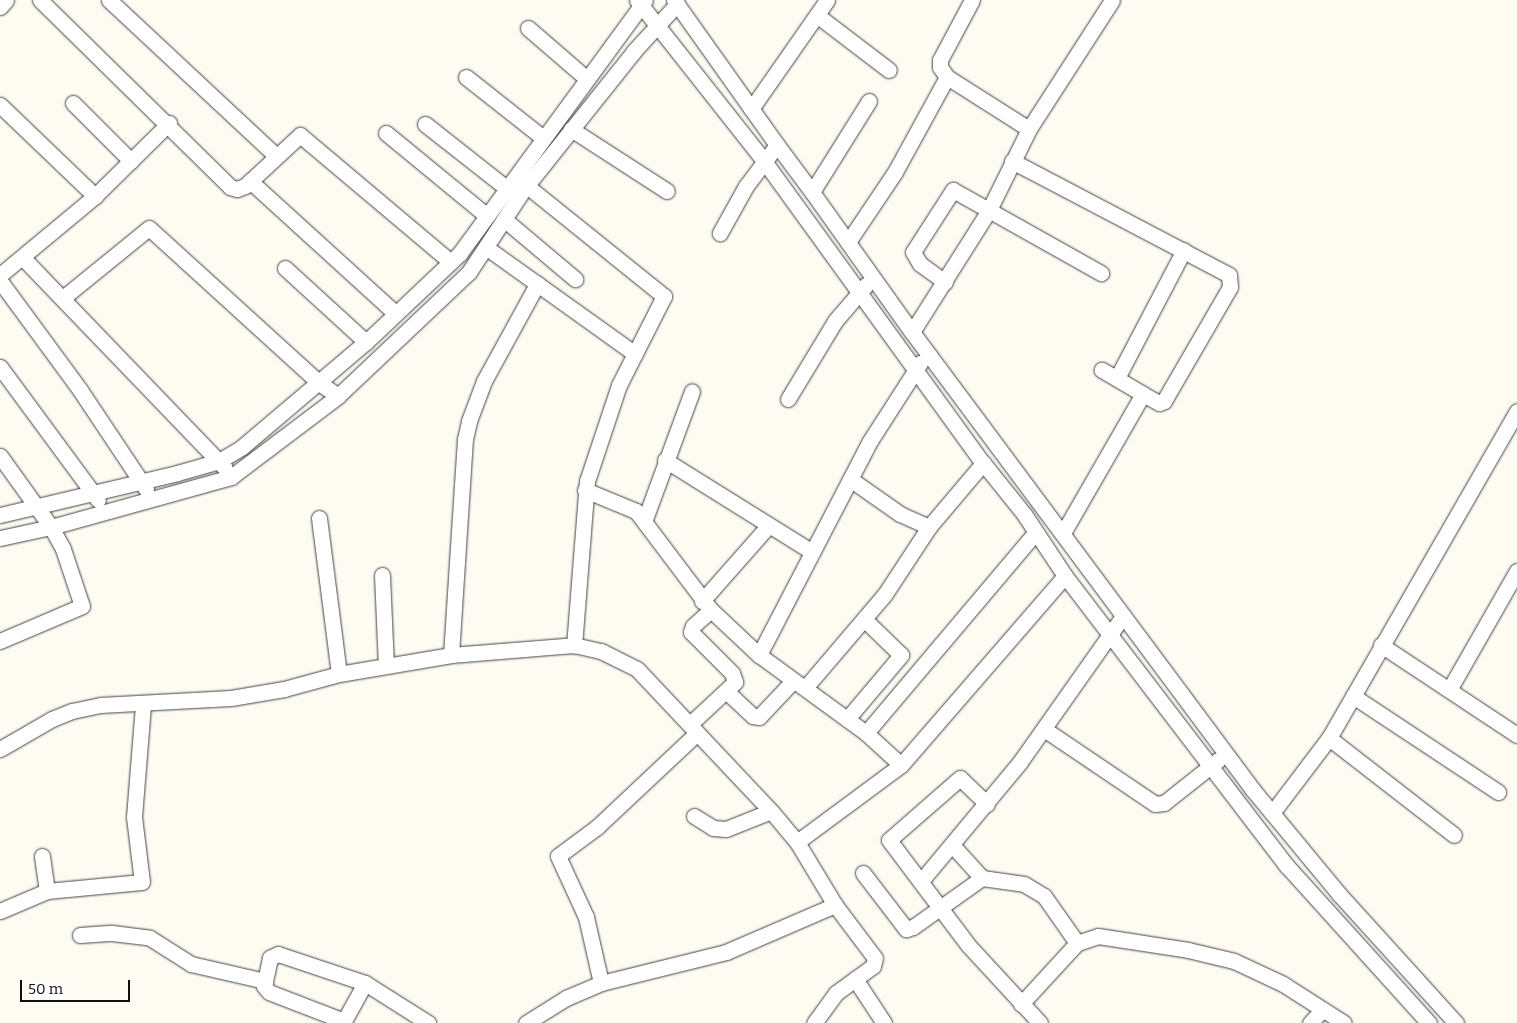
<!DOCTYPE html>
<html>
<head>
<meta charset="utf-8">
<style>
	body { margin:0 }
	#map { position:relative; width:1517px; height:1023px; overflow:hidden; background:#fefbf2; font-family:Bitter,serif }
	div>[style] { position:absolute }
	.roads { filter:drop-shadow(0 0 1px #424242) drop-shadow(0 0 1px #424242) }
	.minor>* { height:15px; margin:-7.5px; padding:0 7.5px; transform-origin:7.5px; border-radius:7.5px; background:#fff }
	span { translate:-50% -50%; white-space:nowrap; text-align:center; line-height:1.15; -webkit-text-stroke:5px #fff; paint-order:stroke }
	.scale { position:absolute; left:20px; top:980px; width:110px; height:22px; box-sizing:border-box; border:2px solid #0f0f0f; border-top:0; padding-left:6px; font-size:15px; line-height:18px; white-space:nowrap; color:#0f0f0f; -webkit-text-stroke:4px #fff; paint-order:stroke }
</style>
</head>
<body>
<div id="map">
	<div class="roads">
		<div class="minor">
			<div style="left:40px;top:0;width:267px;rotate:44.5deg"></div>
			<div style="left:230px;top:187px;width:7px;rotate:16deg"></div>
			<div style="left:237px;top:189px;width:9px;rotate:-21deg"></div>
			<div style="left:245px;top:186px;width:75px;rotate:-42.8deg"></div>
			<div style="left:300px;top:135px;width:197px;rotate:40.1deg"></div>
			<div style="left:109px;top:0;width:229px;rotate:43deg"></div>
			<div style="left:637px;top:0;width:205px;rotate:51.7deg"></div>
			<div style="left:764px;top:161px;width:373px;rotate:54.1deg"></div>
			<div style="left:983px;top:463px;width:65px;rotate:51.2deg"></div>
			<div style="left:1024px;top:514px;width:74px;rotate:56.5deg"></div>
			<div style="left:1065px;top:576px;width:365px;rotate:52.6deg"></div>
			<div style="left:1287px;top:866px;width:212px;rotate:47.9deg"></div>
			<div style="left:674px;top:0;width:178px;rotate:54.6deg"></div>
			<div style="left:777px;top:145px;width:51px;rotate:127.1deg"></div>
			<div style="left:746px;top:186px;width:54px;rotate:119deg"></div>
			<div style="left:972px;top:0;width:68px;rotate:118.1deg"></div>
			<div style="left:940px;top:60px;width:7px;rotate:90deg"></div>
			<div style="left:940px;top:67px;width:12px;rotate:55deg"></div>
			<div style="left:947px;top:77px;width:97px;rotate:32.4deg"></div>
			<div style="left:0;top:7px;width:9px;rotate:-49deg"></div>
			<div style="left:818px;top:16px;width:89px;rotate:37.3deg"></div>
			<div style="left:528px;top:28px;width:77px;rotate:40.8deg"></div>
			<div style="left:466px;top:77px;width:97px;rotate:38.3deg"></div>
			<div style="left:869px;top:101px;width:107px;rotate:122.1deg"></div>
			<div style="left:812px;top:192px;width:172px;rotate:54.5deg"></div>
			<div style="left:912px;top:332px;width:571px;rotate:53.33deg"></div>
			<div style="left:1253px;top:790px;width:136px;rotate:50.4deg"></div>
			<div style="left:1340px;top:895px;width:173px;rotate:47.8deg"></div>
			<div style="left:73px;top:103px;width:82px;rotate:45deg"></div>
			<div style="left:0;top:105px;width:132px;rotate:43.8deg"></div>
			<div style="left:751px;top:109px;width:133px;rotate:-55.1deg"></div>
			<div style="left:425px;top:124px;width:102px;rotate:38.2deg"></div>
			<div style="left:571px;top:129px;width:114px;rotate:32.9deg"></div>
			<div style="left:386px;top:133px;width:129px;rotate:39.4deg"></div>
			<div style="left:777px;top:145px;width:59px;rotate:53.3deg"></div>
			<div style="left:1012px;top:161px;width:245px;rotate:27.7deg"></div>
			<div style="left:1229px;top:275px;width:12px;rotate:85deg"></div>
			<div style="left:1230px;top:287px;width:132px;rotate:120.1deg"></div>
			<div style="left:1164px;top:401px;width:5px;rotate:158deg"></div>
			<div style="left:1159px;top:403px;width:18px;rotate:-151deg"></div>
			<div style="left:250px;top:181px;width:197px;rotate:42.3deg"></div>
			<div style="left:527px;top:186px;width:176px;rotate:38.8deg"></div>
			<div style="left:664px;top:296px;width:100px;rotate:116.8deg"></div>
			<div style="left:619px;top:385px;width:101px;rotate:108.4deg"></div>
			<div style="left:587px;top:481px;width:165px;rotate:94.5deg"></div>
			<div style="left:505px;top:220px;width:92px;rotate:40.1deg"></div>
			<div style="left:848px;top:242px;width:84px;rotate:-56.1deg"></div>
			<div style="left:895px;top:172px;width:108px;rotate:-61.3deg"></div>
			<div style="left:487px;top:248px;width:182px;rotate:35.6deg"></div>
			<div style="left:23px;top:258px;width:291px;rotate:46.1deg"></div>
			<div style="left:285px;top:268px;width:110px;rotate:42.4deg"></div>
			<div style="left:0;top:275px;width:124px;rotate:-39.7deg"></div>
			<div style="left:95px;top:196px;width:104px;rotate:-44.6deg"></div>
			<div style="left:0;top:281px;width:135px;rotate:53.7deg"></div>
			<div style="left:80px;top:390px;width:119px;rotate:56.3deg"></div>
			<div style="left:945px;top:282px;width:31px;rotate:-144deg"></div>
			<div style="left:920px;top:264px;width:14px;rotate:-120deg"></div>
			<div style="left:913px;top:252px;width:74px;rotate:-57.2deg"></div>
			<div style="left:953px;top:190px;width:170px;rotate:29.3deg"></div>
			<div style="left:64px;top:297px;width:109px;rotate:-39.1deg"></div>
			<div style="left:149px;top:228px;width:229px;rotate:42.3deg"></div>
			<div style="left:318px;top:382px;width:24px;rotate:35deg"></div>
			<div style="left:912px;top:332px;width:142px;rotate:-57.7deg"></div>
			<div style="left:988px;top:212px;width:93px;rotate:-63.7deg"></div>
			<div style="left:1029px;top:129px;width:153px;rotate:-57.2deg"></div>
			<div style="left:0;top:367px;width:165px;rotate:53.6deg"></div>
			<div style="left:1117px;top:378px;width:144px;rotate:-62.4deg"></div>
			<div style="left:788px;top:399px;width:91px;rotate:-58.9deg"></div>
			<div style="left:835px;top:321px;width:48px;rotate:-49.3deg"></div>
			<div style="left:0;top:456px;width:87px;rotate:54.3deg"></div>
			<div style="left:51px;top:527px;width:25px;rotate:61deg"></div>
			<div style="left:63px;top:549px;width:60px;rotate:71.6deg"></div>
			<div style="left:82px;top:606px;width:89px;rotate:156.9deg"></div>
			<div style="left:665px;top:460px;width:173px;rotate:32deg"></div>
			<div style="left:850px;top:479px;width:61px;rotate:35deg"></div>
			<div style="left:900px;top:514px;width:32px;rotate:24deg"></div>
			<div style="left:585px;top:490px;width:55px;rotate:22.4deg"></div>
			<div style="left:636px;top:511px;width:124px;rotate:52.9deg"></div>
			<div style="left:711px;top:610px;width:66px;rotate:43.2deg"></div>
			<div style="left:759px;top:655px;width:132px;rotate:36.1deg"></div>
			<div style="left:866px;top:733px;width:47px;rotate:42.4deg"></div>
			<div style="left:0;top:515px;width:182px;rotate:-13.3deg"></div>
			<div style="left:177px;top:473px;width:44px;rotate:-15.9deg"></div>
			<div style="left:219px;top:461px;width:27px;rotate:-31deg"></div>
			<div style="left:242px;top:447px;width:162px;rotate:-40.3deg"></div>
			<div style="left:366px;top:342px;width:129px;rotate:-43.4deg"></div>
			<div style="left:460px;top:253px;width:313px;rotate:-53.8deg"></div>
			<div style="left:319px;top:518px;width:157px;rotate:82.7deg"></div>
			<div style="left:645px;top:519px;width:136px;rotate:-69.8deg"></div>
			<div style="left:1063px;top:533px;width:160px;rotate:-60.1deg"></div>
			<div style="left:1143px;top:394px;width:48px;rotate:-149.7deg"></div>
			<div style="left:0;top:538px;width:52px;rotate:-12.2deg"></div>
			<div style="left:51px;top:527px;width:187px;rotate:-15.5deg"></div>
			<div style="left:231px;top:477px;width:134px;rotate:-37.1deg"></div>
			<div style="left:338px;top:396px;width:180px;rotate:-43.4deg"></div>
			<div style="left:469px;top:272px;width:100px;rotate:-56.5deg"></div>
			<div style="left:524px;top:189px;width:176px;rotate:-51.4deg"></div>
			<div style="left:634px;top:51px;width:64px;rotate:-47.5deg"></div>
			<div style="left:382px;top:575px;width:91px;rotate:87.5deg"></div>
			<div style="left:702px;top:601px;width:101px;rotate:-48.6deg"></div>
			<div style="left:1381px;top:645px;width:163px;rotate:33.5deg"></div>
			<div style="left:451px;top:655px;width:216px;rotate:-86.3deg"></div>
			<div style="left:465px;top:439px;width:18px;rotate:-77deg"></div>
			<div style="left:469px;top:421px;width:43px;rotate:-69.4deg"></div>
			<div style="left:484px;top:381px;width:111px;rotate:-61.3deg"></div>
			<div style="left:759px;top:655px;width:241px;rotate:-62.6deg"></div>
			<div style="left:870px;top:441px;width:93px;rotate:-57.3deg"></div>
			<div style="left:805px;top:688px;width:123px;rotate:-49.6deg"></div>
			<div style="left:885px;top:594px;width:80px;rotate:-56.7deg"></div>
			<div style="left:929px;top:527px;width:84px;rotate:-49.8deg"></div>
			<div style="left:1449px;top:690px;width:137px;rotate:-60.3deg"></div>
			<div style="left:726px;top:691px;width:37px;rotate:43deg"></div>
			<div style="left:753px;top:716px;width:6px;rotate:9deg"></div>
			<div style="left:759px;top:717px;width:50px;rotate:-46.6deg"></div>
			<div style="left:1353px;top:696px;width:174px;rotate:33.5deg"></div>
			<div style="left:847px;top:719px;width:84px;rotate:-49.8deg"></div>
			<div style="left:901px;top:655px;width:50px;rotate:-135.8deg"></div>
			<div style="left:690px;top:724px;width:62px;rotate:-43deg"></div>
			<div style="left:735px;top:682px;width:9px;rotate:-108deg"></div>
			<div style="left:732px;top:673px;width:58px;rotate:-135deg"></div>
			<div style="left:691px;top:632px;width:6px;rotate:-72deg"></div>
			<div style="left:693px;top:626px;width:24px;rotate:-42deg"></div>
			<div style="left:1044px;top:729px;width:134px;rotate:34deg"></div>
			<div style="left:1155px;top:804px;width:9px;rotate:-6deg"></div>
			<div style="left:1164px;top:803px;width:69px;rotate:-38.5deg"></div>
			<div style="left:866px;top:733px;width:263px;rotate:-49.8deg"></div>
			<div style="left:1329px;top:738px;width:158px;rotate:37.8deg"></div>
			<div style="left:0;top:749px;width:60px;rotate:-30deg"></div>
			<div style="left:52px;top:719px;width:22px;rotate:-22deg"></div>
			<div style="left:72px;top:711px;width:29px;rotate:-12deg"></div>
			<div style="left:100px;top:705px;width:131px;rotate:-3.1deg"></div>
			<div style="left:231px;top:698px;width:54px;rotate:-9.6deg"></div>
			<div style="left:284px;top:689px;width:57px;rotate:-15.3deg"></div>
			<div style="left:339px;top:674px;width:114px;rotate:-9.6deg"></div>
			<div style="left:451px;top:655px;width:123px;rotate:-4.6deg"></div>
			<div style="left:574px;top:645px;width:28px;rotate:13deg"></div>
			<div style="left:601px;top:651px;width:40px;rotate:26.6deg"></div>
			<div style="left:637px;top:669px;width:195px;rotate:46.7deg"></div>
			<div style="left:771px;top:811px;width:40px;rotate:50deg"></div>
			<div style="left:797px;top:842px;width:74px;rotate:58.9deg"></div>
			<div style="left:835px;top:905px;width:66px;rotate:53deg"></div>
			<div style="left:875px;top:958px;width:8px;rotate:104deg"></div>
			<div style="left:873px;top:966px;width:46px;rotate:143.9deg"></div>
			<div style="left:836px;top:993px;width:37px;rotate:126deg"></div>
			<div style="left:987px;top:804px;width:37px;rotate:-136deg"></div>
			<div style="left:960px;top:778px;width:94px;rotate:138.9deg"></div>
			<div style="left:889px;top:840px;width:131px;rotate:53deg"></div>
			<div style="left:968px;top:945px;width:106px;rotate:47.3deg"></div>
			<div style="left:1272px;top:813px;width:94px;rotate:-52.8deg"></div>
			<div style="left:1329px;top:738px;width:377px;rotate:-60.1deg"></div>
			<div style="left:694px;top:816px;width:22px;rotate:32deg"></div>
			<div style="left:713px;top:828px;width:13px;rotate:4deg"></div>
			<div style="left:726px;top:829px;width:48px;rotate:-21.8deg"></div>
			<div style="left:797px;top:842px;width:129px;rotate:-36.5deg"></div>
			<div style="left:901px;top:765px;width:250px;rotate:-49.1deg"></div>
			<div style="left:953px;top:846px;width:43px;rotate:47.8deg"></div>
			<div style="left:982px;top:878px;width:42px;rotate:8.1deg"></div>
			<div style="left:1024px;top:884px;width:23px;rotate:31deg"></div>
			<div style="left:1044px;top:896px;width:57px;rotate:54.9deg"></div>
			<div style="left:42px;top:856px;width:35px;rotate:82deg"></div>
			<div style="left:863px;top:873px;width:71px;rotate:52.5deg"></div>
			<div style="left:906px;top:929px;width:7px;rotate:-16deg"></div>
			<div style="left:913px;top:927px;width:85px;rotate:-35.4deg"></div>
			<div style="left:921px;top:881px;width:155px;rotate:-50.2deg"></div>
			<div style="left:1020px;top:762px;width:179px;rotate:-54.8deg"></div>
			<div style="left:0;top:911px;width:51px;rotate:-23.1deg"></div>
			<div style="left:47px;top:891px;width:95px;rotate:-5.4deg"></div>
			<div style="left:142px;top:882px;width:65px;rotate:-97deg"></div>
			<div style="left:134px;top:817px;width:113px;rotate:-85.4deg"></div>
			<div style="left:80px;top:935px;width:32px;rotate:-4deg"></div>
			<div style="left:112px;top:933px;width:38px;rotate:7deg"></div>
			<div style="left:150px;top:938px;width:49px;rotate:32.4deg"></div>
			<div style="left:191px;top:964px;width:76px;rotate:12.9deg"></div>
			<div style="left:855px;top:979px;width:53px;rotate:56.6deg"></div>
			<div style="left:365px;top:983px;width:43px;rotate:118.9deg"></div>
			<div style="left:344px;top:1021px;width:80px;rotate:-158.9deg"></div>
			<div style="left:269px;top:992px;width:8px;rotate:-130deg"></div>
			<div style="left:264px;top:986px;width:29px;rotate:-78deg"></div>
			<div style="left:270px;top:958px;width:9px;rotate:-27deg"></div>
			<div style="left:278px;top:954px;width:92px;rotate:18.4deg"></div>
			<div style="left:365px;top:983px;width:75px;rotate:32.4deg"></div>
			<div style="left:601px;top:983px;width:68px;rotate:-102.8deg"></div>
			<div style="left:586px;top:917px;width:67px;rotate:-114.7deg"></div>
			<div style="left:558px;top:856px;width:49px;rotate:-36.6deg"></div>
			<div style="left:597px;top:827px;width:137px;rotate:-43.2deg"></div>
			<div style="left:1021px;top:1004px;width:83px;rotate:-47.4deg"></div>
			<div style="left:1077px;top:943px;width:22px;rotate:-18deg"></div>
			<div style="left:1098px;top:936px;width:91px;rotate:8.8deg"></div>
			<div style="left:1188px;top:950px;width:47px;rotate:13.4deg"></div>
			<div style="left:1234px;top:961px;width:54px;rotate:25.1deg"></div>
			<div style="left:1283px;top:984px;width:72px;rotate:32.6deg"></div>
			<div style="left:526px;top:1023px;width:47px;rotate:-32deg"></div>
			<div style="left:566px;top:998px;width:38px;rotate:-23deg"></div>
			<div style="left:601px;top:983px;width:129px;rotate:-13.9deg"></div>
			<div style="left:726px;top:952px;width:119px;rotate:-23.3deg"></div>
			<div style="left:1310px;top:1023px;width:18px;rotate:-47deg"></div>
		</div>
	</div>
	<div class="scale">50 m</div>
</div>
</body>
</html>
